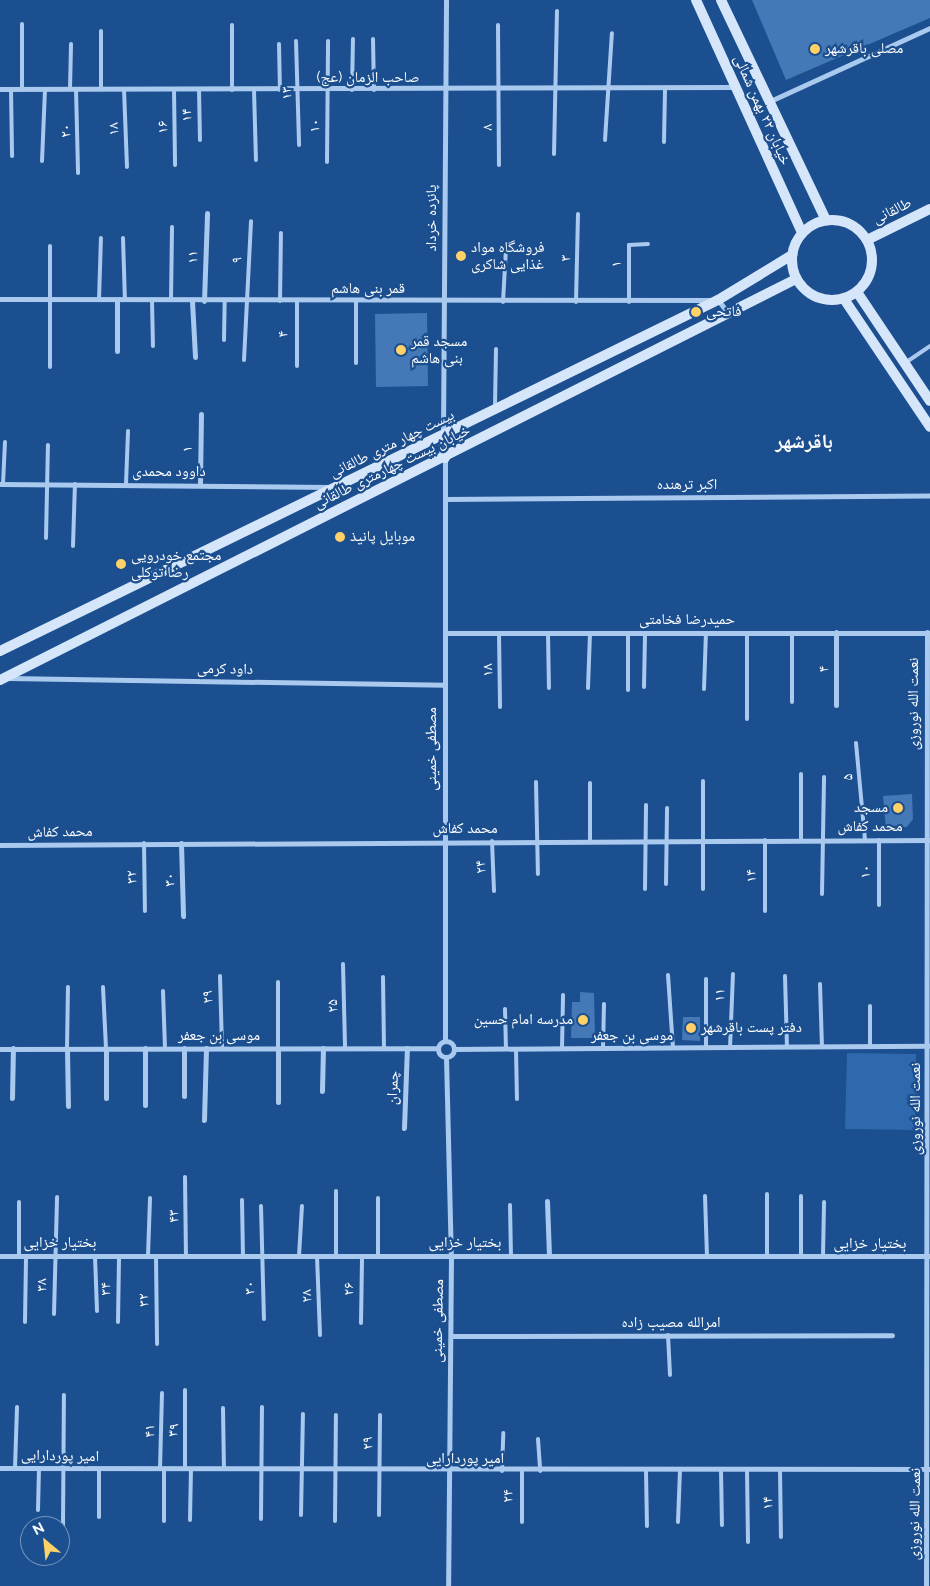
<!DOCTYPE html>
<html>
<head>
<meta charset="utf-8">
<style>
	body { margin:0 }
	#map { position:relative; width:930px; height:1586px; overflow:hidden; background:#1b4f8f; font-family:Raleway,"Noto Naskh Arabic",sans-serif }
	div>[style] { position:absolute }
	.green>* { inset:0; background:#2e69ad }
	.building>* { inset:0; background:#4478b7 }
	.lane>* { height:4px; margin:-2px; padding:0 2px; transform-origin:2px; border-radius:2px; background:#a9c9ee }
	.street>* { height:5px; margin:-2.5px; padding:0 2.5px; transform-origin:2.5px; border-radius:2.5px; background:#a9c9ee }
	.street>.ring { margin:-2.5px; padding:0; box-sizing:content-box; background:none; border:5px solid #a9c9ee; border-radius:50% }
	.secondary>* { height:10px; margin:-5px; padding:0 5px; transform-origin:5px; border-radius:5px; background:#d6e6fa }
	.secondary>.ring { margin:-5px; padding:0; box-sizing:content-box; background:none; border:10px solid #d6e6fa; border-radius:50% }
	.dots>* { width:14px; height:14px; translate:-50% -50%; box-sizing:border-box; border:2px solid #1b4f8f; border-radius:50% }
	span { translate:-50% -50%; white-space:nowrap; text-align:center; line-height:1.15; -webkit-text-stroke:4.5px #1b4f8f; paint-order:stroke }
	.poi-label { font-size:15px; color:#fff }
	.left { translate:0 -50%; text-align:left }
	.right { translate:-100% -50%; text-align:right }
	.street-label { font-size:15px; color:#fff }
	.district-label { font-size:20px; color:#fff; font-weight:700 }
	.north { position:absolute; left:20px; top:1516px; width:50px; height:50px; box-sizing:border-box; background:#1b4f8f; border:1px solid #7695bc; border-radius:50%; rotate:332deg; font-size:14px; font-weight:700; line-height:20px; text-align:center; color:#fff }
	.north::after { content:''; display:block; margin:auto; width:18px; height:22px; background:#ffd166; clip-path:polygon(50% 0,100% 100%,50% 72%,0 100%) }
</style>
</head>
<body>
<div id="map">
	<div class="green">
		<div style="clip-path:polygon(847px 1053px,916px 1054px,915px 1130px,845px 1129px)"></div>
	</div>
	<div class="building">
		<div style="clip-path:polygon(752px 0,930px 0,930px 18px,786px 80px)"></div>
		<div style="clip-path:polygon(427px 313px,428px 386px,376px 387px,375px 314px)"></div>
		<div style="clip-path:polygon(912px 794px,913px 819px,907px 827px,886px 829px,883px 796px)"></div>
		<div style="clip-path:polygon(580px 992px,594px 993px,595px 1038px,571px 1038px,572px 1002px,580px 1002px)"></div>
		<div style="clip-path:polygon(683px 1017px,700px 1017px,700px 1041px,682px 1040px)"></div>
	</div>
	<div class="lane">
		<div style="left:22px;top:24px;width:65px;rotate:90deg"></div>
		<div style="left:232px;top:25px;width:65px;rotate:90deg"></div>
		<div style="left:498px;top:25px;width:140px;rotate:89.6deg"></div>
		<div style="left:101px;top:31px;width:58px;rotate:90deg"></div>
		<div style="left:373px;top:39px;width:51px;rotate:88.9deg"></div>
		<div style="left:296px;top:41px;width:104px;rotate:88.3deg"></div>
		<div style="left:279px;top:44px;width:46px;rotate:88.8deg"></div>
		<div style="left:11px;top:89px;width:67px;rotate:89.1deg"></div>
		<div style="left:70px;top:89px;width:45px;rotate:-88.7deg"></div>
		<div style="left:76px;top:89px;width:84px;rotate:88.6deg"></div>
		<div style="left:124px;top:89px;width:78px;rotate:87.8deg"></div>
		<div style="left:199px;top:89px;width:51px;rotate:88.9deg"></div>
		<div style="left:174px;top:90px;width:75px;rotate:89.2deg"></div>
		<div style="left:254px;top:90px;width:70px;rotate:88.4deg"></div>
		<div style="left:352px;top:90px;width:51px;rotate:-88.9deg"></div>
		<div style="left:605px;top:140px;width:107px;rotate:-86.3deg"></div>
		<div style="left:664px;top:142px;width:54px;rotate:-88.9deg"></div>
		<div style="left:554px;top:154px;width:143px;rotate:-88.8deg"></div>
		<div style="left:42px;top:161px;width:72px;rotate:-87.6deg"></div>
		<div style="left:327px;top:162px;width:121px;rotate:-89.5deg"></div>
		<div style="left:123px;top:238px;width:62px;rotate:88.2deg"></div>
		<div style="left:99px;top:300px;width:62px;rotate:-88.2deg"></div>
		<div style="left:152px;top:300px;width:46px;rotate:88.8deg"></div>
		<div style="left:171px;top:300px;width:73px;rotate:-89.2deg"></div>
		<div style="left:280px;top:301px;width:68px;rotate:-89.2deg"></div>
		<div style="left:297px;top:301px;width:65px;rotate:90deg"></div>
		<div style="left:503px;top:302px;width:54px;rotate:-86.8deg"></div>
		<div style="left:576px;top:302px;width:88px;rotate:-88.7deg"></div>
		<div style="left:629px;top:302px;width:57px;rotate:-90deg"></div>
		<div style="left:629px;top:245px;width:19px;rotate:-3deg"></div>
		<div style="left:224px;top:340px;width:39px;rotate:-89deg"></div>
		<div style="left:244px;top:360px;width:139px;rotate:-87.1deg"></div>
		<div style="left:356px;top:363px;width:62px;rotate:-90deg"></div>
		<div style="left:905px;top:363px;width:30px;rotate:-34deg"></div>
		<div style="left:50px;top:367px;width:121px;rotate:-90deg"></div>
		<div style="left:495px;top:406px;width:57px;rotate:-89deg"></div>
		<div style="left:3px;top:484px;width:42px;rotate:-87.3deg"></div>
		<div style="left:126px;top:484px;width:53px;rotate:-87.8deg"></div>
		<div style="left:46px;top:538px;width:93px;rotate:-88.8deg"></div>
		<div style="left:73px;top:546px;width:62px;rotate:-88.2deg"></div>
		<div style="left:499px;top:633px;width:74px;rotate:89.2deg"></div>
		<div style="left:548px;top:633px;width:55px;rotate:89deg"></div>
		<div style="left:628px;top:633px;width:57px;rotate:90deg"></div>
		<div style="left:747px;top:633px;width:86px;rotate:90deg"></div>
		<div style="left:644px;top:687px;width:54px;rotate:-88.9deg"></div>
		<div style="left:588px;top:688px;width:55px;rotate:-87.9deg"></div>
		<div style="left:704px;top:689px;width:56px;rotate:-88deg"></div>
		<div style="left:792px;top:702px;width:69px;rotate:-90deg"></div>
		<div style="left:856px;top:743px;width:97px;rotate:84.7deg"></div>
		<div style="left:801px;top:774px;width:66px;rotate:90deg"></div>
		<div style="left:703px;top:781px;width:108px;rotate:90deg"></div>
		<div style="left:536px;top:782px;width:92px;rotate:88.8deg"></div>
		<div style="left:590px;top:783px;width:58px;rotate:90deg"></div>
		<div style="left:765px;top:840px;width:71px;rotate:90deg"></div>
		<div style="left:492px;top:841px;width:50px;rotate:87.7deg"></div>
		<div style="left:144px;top:843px;width:68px;rotate:89.2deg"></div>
		<div style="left:666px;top:884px;width:76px;rotate:-89.2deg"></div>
		<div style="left:645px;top:889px;width:84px;rotate:-89.3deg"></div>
		<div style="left:822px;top:894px;width:117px;rotate:-89deg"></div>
		<div style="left:879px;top:905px;width:65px;rotate:-90deg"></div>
		<div style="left:343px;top:964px;width:84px;rotate:88.6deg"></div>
		<div style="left:668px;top:975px;width:73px;rotate:86.1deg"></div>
		<div style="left:220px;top:976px;width:72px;rotate:88.4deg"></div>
		<div style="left:785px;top:976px;width:71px;rotate:88.4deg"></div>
		<div style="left:383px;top:977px;width:71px;rotate:89.2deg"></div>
		<div style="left:820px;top:984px;width:63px;rotate:88.2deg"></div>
		<div style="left:103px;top:987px;width:62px;rotate:87.2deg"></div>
		<div style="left:163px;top:991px;width:57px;rotate:88deg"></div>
		<div style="left:505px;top:1009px;width:40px;rotate:88.6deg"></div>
		<div style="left:706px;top:1047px;width:68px;rotate:-90deg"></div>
		<div style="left:870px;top:1047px;width:41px;rotate:-90deg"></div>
		<div style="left:278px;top:1048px;width:66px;rotate:-90deg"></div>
		<div style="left:603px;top:1048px;width:44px;rotate:-88.7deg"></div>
		<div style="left:730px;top:1048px;width:74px;rotate:-87.7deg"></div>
		<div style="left:67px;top:1049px;width:62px;rotate:-89.1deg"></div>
		<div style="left:516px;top:1049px;width:50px;rotate:88.9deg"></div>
		<div style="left:562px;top:1049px;width:54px;rotate:-88.9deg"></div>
		<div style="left:185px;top:1177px;width:79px;rotate:89.3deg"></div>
		<div style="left:767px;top:1194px;width:62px;rotate:90deg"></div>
		<div style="left:705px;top:1196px;width:60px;rotate:88.1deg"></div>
		<div style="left:801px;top:1196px;width:60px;rotate:90deg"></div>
		<div style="left:242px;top:1200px;width:56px;rotate:89deg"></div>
		<div style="left:19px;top:1202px;width:54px;rotate:90deg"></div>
		<div style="left:510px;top:1205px;width:51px;rotate:88.9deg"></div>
		<div style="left:261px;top:1206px;width:113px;rotate:88.5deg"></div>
		<div style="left:95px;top:1256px;width:55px;rotate:87.9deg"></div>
		<div style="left:148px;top:1256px;width:58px;rotate:-88deg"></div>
		<div style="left:156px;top:1256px;width:88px;rotate:89.3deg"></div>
		<div style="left:299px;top:1256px;width:50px;rotate:-86.6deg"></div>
		<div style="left:317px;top:1256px;width:79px;rotate:87.8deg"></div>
		<div style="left:336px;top:1256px;width:65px;rotate:-90deg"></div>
		<div style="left:378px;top:1256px;width:58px;rotate:-90deg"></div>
		<div style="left:823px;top:1256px;width:54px;rotate:-88.9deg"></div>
		<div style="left:54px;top:1314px;width:117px;rotate:-88.5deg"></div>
		<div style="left:25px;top:1322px;width:66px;rotate:-89.1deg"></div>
		<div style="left:118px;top:1322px;width:66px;rotate:-89.1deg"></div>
		<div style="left:361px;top:1323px;width:67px;rotate:-89.1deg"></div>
		<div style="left:668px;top:1335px;width:40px;rotate:87.1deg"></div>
		<div style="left:185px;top:1390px;width:79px;rotate:90deg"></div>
		<div style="left:223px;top:1408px;width:61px;rotate:89.1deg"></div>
		<div style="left:538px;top:1439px;width:32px;rotate:86deg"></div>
		<div style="left:15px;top:1468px;width:61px;rotate:-88.1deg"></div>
		<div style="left:160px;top:1469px;width:76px;rotate:-88.5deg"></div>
		<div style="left:780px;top:1469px;width:68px;rotate:89.2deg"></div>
		<div style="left:646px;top:1470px;width:56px;rotate:89deg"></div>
		<div style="left:721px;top:1470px;width:55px;rotate:89deg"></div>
		<div style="left:747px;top:1470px;width:72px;rotate:89.2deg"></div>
		<div style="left:502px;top:1471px;width:38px;rotate:-88deg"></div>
		<div style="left:38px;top:1510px;width:42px;rotate:-88.6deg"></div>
		<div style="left:301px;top:1515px;width:101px;rotate:-88.9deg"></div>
		<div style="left:379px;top:1515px;width:100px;rotate:-89.4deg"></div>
		<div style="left:99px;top:1517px;width:48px;rotate:-90deg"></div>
		<div style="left:261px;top:1519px;width:112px;rotate:-89.5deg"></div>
		<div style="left:190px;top:1520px;width:51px;rotate:-88.9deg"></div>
		<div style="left:164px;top:1521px;width:52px;rotate:-90deg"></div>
		<div style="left:335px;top:1521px;width:106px;rotate:-89.5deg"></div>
		<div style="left:522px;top:1522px;width:51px;rotate:-90deg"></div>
		<div style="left:678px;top:1522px;width:52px;rotate:-87.8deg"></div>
		<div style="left:63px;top:1526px;width:131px;rotate:-89.6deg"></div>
	</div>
	<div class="street">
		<div style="left:0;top:89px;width:735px;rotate:-0.16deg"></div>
		<div style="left:768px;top:102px;width:178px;rotate:-24.6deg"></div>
		<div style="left:0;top:299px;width:718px;rotate:0.08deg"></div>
		<div style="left:718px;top:300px;width:16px;rotate:52deg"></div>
		<div style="left:117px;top:300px;width:51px;rotate:90deg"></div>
		<div style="left:192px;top:301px;width:56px;rotate:86.9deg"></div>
		<div style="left:204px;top:301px;width:88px;rotate:-88deg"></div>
		<div style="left:443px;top:434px;width:434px;rotate:-89.6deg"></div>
		<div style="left:445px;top:458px;width:583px;rotate:90deg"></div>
		<div style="left:0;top:484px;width:331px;rotate:0.5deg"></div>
		<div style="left:200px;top:484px;width:70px;rotate:-89.2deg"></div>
		<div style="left:445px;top:499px;width:485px;rotate:-0.4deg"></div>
		<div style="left:445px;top:633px;width:484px"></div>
		<div style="left:8px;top:678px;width:437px;rotate:0.9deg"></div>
		<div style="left:836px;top:705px;width:73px;rotate:-90deg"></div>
		<div style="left:181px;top:843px;width:73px;rotate:88.4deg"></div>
		<div style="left:0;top:845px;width:930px;rotate:-0.31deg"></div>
		<div class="ring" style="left:438px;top:1041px;width:11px;height:11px"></div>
		<div style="left:145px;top:1048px;width:57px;rotate:90deg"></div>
		<div style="left:0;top:1049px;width:438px;rotate:-0.1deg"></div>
		<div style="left:67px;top:1049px;width:57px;rotate:89deg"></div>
		<div style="left:454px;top:1049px;width:476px;rotate:-0.4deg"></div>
		<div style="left:446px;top:1057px;width:199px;rotate:88.6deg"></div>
		<div style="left:451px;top:1256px;width:330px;rotate:90.5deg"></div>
		<div style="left:322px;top:1091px;width:43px;rotate:-88.7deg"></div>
		<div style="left:184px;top:1096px;width:48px;rotate:-90deg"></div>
		<div style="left:12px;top:1098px;width:50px;rotate:-88.9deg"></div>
		<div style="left:106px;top:1098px;width:49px;rotate:-90deg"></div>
		<div style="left:278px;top:1102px;width:54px;rotate:-90deg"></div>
		<div style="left:204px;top:1120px;width:72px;rotate:-88.4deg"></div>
		<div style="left:404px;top:1128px;width:80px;rotate:-87.9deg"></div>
		<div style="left:547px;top:1201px;width:55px;rotate:87.9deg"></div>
		<div style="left:0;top:1256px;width:930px"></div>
		<div style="left:451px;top:1336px;width:441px;rotate:-0.1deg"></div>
		<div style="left:0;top:1468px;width:929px;rotate:0.06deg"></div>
		<div style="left:926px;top:1586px;width:954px;rotate:-89.94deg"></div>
	</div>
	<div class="secondary">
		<div style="left:696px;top:0;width:256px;rotate:65.5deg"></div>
		<div style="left:721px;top:0;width:244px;rotate:64.5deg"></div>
		<div class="ring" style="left:792px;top:220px;width:70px;height:70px"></div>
		<div style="left:867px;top:240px;width:70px;rotate:-26.2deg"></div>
		<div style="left:857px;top:292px;width:131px;rotate:56.2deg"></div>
		<div style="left:844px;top:299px;width:154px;rotate:56.1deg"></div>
		<div style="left:443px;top:437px;width:21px;rotate:85deg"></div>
		<div style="left:0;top:651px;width:799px;rotate:-26.05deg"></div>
		<div style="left:718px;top:300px;width:87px;rotate:-31.3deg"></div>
		<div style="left:0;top:680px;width:891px;rotate:-26.74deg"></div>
	</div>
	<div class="dots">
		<div style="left:815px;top:49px;background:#ffd166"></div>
		<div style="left:461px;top:256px;background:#ffd166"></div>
		<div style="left:696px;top:312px;background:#ffd166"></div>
		<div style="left:401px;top:350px;background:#ffd166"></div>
		<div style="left:340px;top:537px;background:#ffd166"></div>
		<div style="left:121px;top:564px;background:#ffd166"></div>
		<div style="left:898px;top:808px;background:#ffd166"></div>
		<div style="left:583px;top:1020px;background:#ffd166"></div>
		<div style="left:691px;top:1028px;background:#ffd166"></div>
	</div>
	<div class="poi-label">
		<span class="left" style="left:825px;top:49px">مصلی باقرشهر</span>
		<span class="left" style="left:471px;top:256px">فروشگاه مواد<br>غذایی شاکری</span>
		<span class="left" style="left:706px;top:312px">فاتحی</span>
		<span class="left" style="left:411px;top:350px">مسجد قمر<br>بنی هاشم</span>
		<span class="left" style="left:350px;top:537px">موبایل پانیذ</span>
		<span class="left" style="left:131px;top:564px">مجتمع خودرویی<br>رضا توکلی</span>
		<span class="right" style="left:888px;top:808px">مسجد</span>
		<span class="right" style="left:573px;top:1020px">مدرسه امام حسین</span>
		<span class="left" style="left:701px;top:1028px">دفتر پست باقرشهر</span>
	</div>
	<div class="street-label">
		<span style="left:368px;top:78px">صاحب الزمان (عج)</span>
		<span style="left:287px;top:93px;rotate:-91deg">۱۳</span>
		<span style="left:762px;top:110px;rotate:66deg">خیابان ۲۲ بهمن شمالی</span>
		<span style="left:187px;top:115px;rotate:-91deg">۱۴</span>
		<span style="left:315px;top:126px;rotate:-89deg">۱۰</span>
		<span style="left:163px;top:127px;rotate:-91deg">۱۶</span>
		<span style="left:488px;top:127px;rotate:-90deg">۸</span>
		<span style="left:114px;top:129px;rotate:-92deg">۱۸</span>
		<span style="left:66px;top:131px;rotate:-91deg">۲۰</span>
		<span style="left:892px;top:211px;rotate:-26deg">طالقانی</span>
		<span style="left:432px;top:218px;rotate:-90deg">پانزده خرداد</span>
		<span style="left:193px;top:257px;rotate:-88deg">۱۱</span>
		<span style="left:566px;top:258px;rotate:-89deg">۳</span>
		<span style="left:237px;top:260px;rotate:-86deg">۹</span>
		<span style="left:617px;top:264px;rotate:-90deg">۱</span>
		<span style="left:368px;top:289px">قمر بنی هاشم</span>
		<span style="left:284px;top:334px;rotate:-90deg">۴</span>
		<span style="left:392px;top:444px;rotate:-26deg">بیست چهار متری طالقانی</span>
		<span style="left:188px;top:449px;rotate:-90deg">۱</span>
		<span style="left:392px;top:467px;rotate:-26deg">خیابان بیست چهارمتری طالقانی</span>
		<span style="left:169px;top:472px">داوود محمدی</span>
		<span style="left:687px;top:485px">اکبر ترهنده</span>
		<span style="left:687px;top:620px">حمیدرضا فخامتی</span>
		<span style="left:225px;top:669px;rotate:1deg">داود کرمی</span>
		<span style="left:824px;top:669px;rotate:-89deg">۴</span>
		<span style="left:488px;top:670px;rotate:-91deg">۱۸</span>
		<span style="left:914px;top:704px;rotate:-90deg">نعمت الله نوروزی</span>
		<span style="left:432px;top:749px;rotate:-90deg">مصطفی خمینی</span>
		<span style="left:848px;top:777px;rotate:-96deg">۵</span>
		<span style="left:870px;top:827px">محمد کفاش</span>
		<span style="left:465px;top:829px">محمد کفاش</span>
		<span style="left:60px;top:832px;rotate:-1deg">محمد کفاش</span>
		<span style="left:481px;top:867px;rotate:-93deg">۲۴</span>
		<span style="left:866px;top:872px;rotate:-90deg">۱۰</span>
		<span style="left:752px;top:876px;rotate:-90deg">۱۴</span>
		<span style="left:132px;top:877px;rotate:-91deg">۳۲</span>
		<span style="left:170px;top:880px;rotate:-92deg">۳۰</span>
		<span style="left:720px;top:995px;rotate:-87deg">۱۱</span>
		<span style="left:208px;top:997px;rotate:-92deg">۲۹</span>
		<span style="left:333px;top:1006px;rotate:-92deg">۲۵</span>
		<span style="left:219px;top:1036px">موسی بن جعفر</span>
		<span style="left:632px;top:1036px">موسی بن جعفر</span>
		<span style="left:393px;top:1088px;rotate:-88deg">چمران</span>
		<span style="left:916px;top:1109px;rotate:-90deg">نعمت الله نوروزی</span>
		<span style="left:174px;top:1216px;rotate:-91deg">۴۳</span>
		<span style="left:60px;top:1243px">بختیار خزایی</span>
		<span style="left:465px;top:1243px">بختیار خزایی</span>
		<span style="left:870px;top:1244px">بختیار خزایی</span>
		<span style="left:42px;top:1285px;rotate:-89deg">۳۸</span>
		<span style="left:250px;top:1288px;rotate:-92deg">۳۰</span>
		<span style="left:106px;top:1289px;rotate:-89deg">۳۴</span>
		<span style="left:349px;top:1289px;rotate:-89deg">۲۶</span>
		<span style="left:307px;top:1296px;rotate:-92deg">۲۸</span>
		<span style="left:144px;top:1300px;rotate:-91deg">۳۲</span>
		<span style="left:438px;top:1321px;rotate:-89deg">مصطفی خمینی</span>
		<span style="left:671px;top:1323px">امرالله مصیب زاده</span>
		<span style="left:174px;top:1430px;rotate:-90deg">۳۹</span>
		<span style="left:150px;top:1431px;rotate:-89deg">۴۱</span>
		<span style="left:368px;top:1443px;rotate:-91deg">۲۹</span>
		<span style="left:60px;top:1456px;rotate:1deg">امیر پوردارایی</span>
		<span style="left:465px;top:1459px">امیر پوردارایی</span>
		<span style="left:509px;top:1496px;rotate:-90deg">۲۴</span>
		<span style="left:768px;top:1503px;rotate:-91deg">۱۴</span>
		<span style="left:915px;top:1514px;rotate:-89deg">نعمت الله نوروزی</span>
	</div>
	<div class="district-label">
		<span style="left:804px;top:441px">باقرشهر</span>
	</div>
	<div class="north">N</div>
</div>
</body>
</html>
